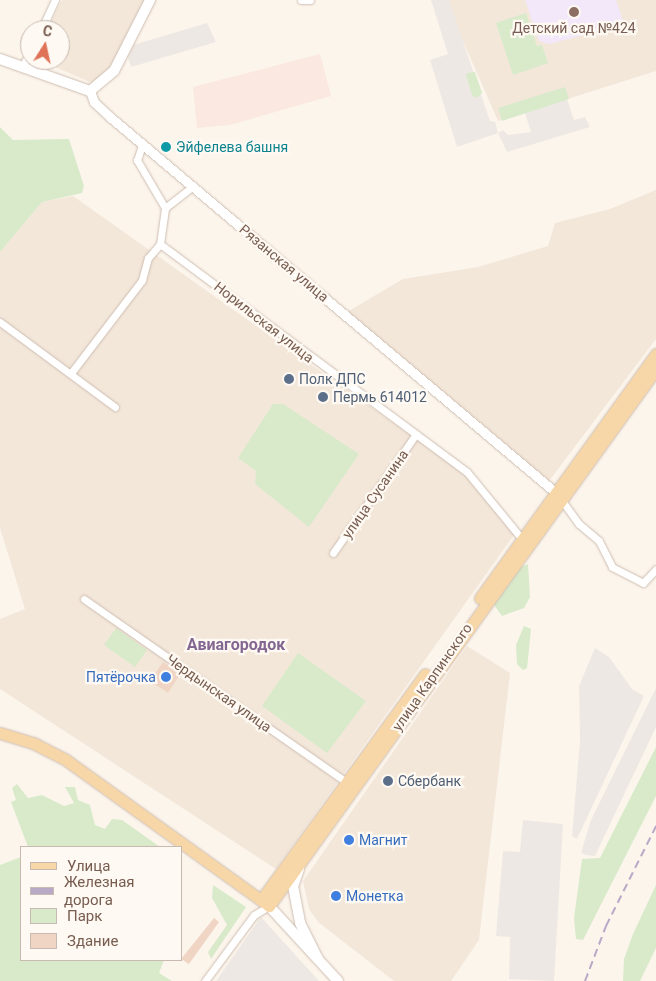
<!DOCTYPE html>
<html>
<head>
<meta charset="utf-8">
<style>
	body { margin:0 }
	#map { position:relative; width:656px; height:981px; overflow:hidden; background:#fcf5ec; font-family:Roboto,sans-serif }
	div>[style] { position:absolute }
	.residential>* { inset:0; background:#f3e7da }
	.commercial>* { inset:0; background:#fbe8e0 }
	.industrial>* { inset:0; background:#eee8e4 }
	.education>* { inset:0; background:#f2e8f9 }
	.green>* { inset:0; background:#d8eaca }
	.building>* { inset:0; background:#f0d5c4 }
	.roads { filter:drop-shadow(0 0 1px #cebdb1) drop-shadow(0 0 1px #cebdb1) }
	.minor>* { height:7px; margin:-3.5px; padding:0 3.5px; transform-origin:3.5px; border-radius:3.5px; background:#fff }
	.tertiary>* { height:9px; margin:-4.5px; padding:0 4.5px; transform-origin:4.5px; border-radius:4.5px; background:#fff }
	.secondary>* { height:10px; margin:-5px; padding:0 5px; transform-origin:5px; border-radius:5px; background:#fff }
	.primary>* { height:11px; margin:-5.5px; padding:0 5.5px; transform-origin:5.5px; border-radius:5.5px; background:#f7d7a8 }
	.rail>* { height:2px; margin-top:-1px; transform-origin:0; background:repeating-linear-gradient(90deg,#b8a9c7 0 8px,transparent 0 13px) }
	.dots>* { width:14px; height:14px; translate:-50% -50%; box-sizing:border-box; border:2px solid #fef9f2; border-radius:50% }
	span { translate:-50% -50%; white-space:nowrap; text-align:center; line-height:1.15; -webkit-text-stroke:4.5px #fef9f2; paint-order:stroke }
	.education-label { font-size:14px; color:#785e54 }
	.culture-label { font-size:14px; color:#0d838f }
	.left { translate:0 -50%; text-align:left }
	.street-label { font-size:14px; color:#775c4f }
	.service-label { font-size:14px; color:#4e5e75 }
	.shop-label { font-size:14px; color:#366cbe }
	.right { translate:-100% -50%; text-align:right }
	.quarter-label { font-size:16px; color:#836792; font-weight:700 }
	.legend { position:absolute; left:20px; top:846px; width:162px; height:115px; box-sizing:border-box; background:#fef9f2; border:1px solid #c8bab1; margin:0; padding:6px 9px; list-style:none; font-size:15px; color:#775c4f }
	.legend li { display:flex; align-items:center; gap:10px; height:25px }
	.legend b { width:25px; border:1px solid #c8bab1 }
	.north { position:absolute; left:20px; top:20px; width:50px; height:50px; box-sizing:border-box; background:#fef9f2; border:1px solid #c8bab1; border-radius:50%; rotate:10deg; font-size:14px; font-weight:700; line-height:20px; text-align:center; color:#775c4f }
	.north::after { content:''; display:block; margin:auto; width:18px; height:22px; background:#df7257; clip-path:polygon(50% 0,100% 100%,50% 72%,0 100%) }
</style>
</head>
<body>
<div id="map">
	<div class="residential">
		<div style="clip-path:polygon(62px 0,145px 0,113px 65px,92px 83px,39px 60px,60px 60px,60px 30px,47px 30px)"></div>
		<div style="clip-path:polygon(445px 0,656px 0,656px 71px,498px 121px)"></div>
		<div style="clip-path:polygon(656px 190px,656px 339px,549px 481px,347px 312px,403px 279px,478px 267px,548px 246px,555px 223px,610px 209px)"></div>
		<div style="clip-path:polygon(evenodd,73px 196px,481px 485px,516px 532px,276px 869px,0 689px,0 619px,25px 609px,0 528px,0 252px,42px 202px,73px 196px,359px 454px,255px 484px,257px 471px,238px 458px,359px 454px)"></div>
		<div style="clip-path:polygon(467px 646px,510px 673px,479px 940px,451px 981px,394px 981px,318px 922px,309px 909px,303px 881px)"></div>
	</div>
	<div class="commercial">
		<div style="clip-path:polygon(320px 54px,331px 96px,230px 125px,197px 128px,193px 87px)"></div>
	</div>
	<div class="industrial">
		<div style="clip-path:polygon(431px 0,449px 0,490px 121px,495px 122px,498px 133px,503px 130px,508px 135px,531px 132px,525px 113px,567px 99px,574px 120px,585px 117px,590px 127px,507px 152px,498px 133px,457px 147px,430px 60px,448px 54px)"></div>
		<div style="clip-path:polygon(207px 23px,216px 42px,131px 67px,128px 58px,133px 45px)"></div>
		<div style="clip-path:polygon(595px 648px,609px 657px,632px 689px,644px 696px,577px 839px,572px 836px,580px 741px,579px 686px)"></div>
		<div style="clip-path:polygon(656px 688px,656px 727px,595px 856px,586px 855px,581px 853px,591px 820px)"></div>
		<div style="clip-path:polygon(523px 820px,563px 824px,554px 981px,509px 979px,510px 937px,496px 936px,503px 851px,520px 852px)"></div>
		<div style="clip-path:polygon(261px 917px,319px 981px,216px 981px)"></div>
	</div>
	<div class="education">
		<div style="clip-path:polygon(525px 0,616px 0,624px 24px,550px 44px,539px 41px)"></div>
	</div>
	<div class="green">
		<div style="clip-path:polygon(526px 13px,537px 46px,542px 45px,548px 63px,513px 75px,496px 23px)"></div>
		<div style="clip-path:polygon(475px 72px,482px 93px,478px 97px,473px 97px,466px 76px,467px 73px)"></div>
		<div style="clip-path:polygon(565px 87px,569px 99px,502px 121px,498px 108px)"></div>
		<div style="clip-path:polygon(0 127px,13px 140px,69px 139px,84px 186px,82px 193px,42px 202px,0 252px)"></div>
		<div style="clip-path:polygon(273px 404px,283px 404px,359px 454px,309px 527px,255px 484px,256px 471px,238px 458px)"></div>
		<div style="clip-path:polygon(528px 564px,530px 597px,524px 608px,502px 616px,494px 605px,521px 567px)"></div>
		<div style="clip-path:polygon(524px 626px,531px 629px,527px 668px,523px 670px,517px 664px,516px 645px)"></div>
		<div style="clip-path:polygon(116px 628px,147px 650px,135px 667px,104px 645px)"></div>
		<div style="clip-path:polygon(298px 653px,366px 701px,327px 753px,262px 706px)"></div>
		<div style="clip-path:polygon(656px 747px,656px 796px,583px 940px,576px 939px,574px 918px,582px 859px,600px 858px)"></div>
		<div style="clip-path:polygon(17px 784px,28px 798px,42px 795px,64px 806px,74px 803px,65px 787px,75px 787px,78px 800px,90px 805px,95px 825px,105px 829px,112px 819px,122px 820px,160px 847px,28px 847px,11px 802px,16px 800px,12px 788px)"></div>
		<div style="clip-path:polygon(21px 857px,21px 960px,164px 960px,159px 973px,172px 981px,0 981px,0 865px)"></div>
		<div style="clip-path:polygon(213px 885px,246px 907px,211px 959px,208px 952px,227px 925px,212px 898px)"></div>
		<div style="clip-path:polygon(656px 885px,656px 948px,640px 981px,623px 981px,624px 959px,633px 934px)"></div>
	</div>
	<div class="building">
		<div style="clip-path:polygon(163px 662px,181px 673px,168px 693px,150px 681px)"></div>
		<div style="clip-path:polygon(214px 918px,219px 922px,189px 964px,181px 959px)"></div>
	</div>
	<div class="roads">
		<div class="minor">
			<div style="left:301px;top:0;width:9px"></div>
			<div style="left:41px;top:30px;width:33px;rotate:-65deg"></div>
			<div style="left:22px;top:67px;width:17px;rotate:-62deg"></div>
			<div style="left:142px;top:145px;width:16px;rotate:108deg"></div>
			<div style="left:137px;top:160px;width:56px;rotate:59.7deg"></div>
			<div style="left:160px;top:244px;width:382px;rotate:36.6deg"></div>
			<div style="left:467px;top:472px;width:87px;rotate:50.6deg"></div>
			<div style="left:0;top:322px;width:143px;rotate:36.5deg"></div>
			<div style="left:71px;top:373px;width:117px;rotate:-52.6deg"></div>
			<div style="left:142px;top:280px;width:23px;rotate:-75deg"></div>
			<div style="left:148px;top:258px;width:18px;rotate:-49deg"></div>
			<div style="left:160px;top:244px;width:36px;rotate:-82deg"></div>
			<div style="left:165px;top:208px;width:36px;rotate:-38deg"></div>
			<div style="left:560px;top:498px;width:32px;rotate:54deg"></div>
			<div style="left:579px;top:524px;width:26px;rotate:40deg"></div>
			<div style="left:599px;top:541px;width:29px;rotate:63deg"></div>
			<div style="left:612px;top:567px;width:35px;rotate:27deg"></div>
			<div style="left:643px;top:583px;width:19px;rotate:-47deg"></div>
			<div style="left:333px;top:553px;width:145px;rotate:-55.1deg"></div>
			<div style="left:84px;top:599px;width:323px;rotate:34.9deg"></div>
			<div style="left:205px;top:981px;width:82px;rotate:-53.4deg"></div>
			<div style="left:254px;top:915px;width:17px;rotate:-31deg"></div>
		</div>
		<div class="tertiary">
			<div style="left:90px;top:91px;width:12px;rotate:70deg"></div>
			<div style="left:94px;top:102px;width:22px;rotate:43deg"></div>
			<div style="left:110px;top:117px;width:582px;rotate:40.12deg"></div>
		</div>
		<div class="secondary">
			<div style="left:0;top:59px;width:96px;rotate:19.6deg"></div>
			<div style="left:90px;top:91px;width:31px;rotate:-40deg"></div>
			<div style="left:114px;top:71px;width:80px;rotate:-63.1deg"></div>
			<div style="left:299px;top:869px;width:18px;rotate:109deg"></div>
			<div style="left:293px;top:886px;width:38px;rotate:79deg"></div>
			<div style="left:300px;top:923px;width:40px;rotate:63.4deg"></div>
			<div style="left:269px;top:906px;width:102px;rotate:47.4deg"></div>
		</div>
		<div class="primary">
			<div style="left:480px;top:598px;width:301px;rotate:-54.2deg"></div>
			<div style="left:0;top:733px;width:37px;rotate:17deg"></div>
			<div style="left:35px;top:744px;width:35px;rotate:27deg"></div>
			<div style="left:66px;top:760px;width:250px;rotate:35.7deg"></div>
			<div style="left:269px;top:906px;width:662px;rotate:-54.22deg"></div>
			<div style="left:261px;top:900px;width:279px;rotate:-54deg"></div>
		</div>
	</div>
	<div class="rail">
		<div style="left:585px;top:981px;width:59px;rotate:-69.1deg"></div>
		<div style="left:606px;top:926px;width:112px;rotate:-63.4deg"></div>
	</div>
	<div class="dots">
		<div style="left:574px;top:12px;background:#8d6e63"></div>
		<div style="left:166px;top:147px;background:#0f9aa8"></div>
		<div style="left:289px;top:379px;background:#5c6f8a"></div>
		<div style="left:323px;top:397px;background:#5c6f8a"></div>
		<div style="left:166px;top:677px;background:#3f7fe0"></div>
		<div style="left:388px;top:781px;background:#5c6f8a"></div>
		<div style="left:349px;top:840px;background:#3f7fe0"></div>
		<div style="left:336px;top:896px;background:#3f7fe0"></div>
	</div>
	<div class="education-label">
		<span style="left:574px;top:28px">Детский сад №424</span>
	</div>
	<div class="culture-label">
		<span class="left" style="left:176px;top:147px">Эйфелева башня</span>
	</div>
	<div class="street-label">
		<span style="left:284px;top:263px;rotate:40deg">Рязанская улица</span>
		<span style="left:264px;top:322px;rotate:38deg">Норильская улица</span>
		<span style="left:375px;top:494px;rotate:-55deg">улица Сусанина</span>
		<span style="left:432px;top:677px;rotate:-55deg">улица Карпинского</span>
		<span style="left:219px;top:693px;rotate:35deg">Чердынская улица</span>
	</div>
	<div class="service-label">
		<span class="left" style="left:299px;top:379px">Полк ДПС</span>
		<span class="left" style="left:333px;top:397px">Пермь 614012</span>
		<span class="left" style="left:398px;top:781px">Сбербанк</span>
	</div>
	<div class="shop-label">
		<span class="right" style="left:156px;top:677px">Пятёрочка</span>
		<span class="left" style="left:359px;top:840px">Магнит</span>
		<span class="left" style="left:346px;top:896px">Монетка</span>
	</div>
	<div class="quarter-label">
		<span style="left:236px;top:645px">Авиагородок</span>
	</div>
	<ul class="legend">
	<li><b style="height:6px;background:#f7d7a8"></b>Улица</li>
	<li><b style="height:6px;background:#b8a9c7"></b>Железная дорога</li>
	<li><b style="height:14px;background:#d8eaca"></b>Парк</li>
	<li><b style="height:14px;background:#f0d5c4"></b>Здание</li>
	</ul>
	<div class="north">С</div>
</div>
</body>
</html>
